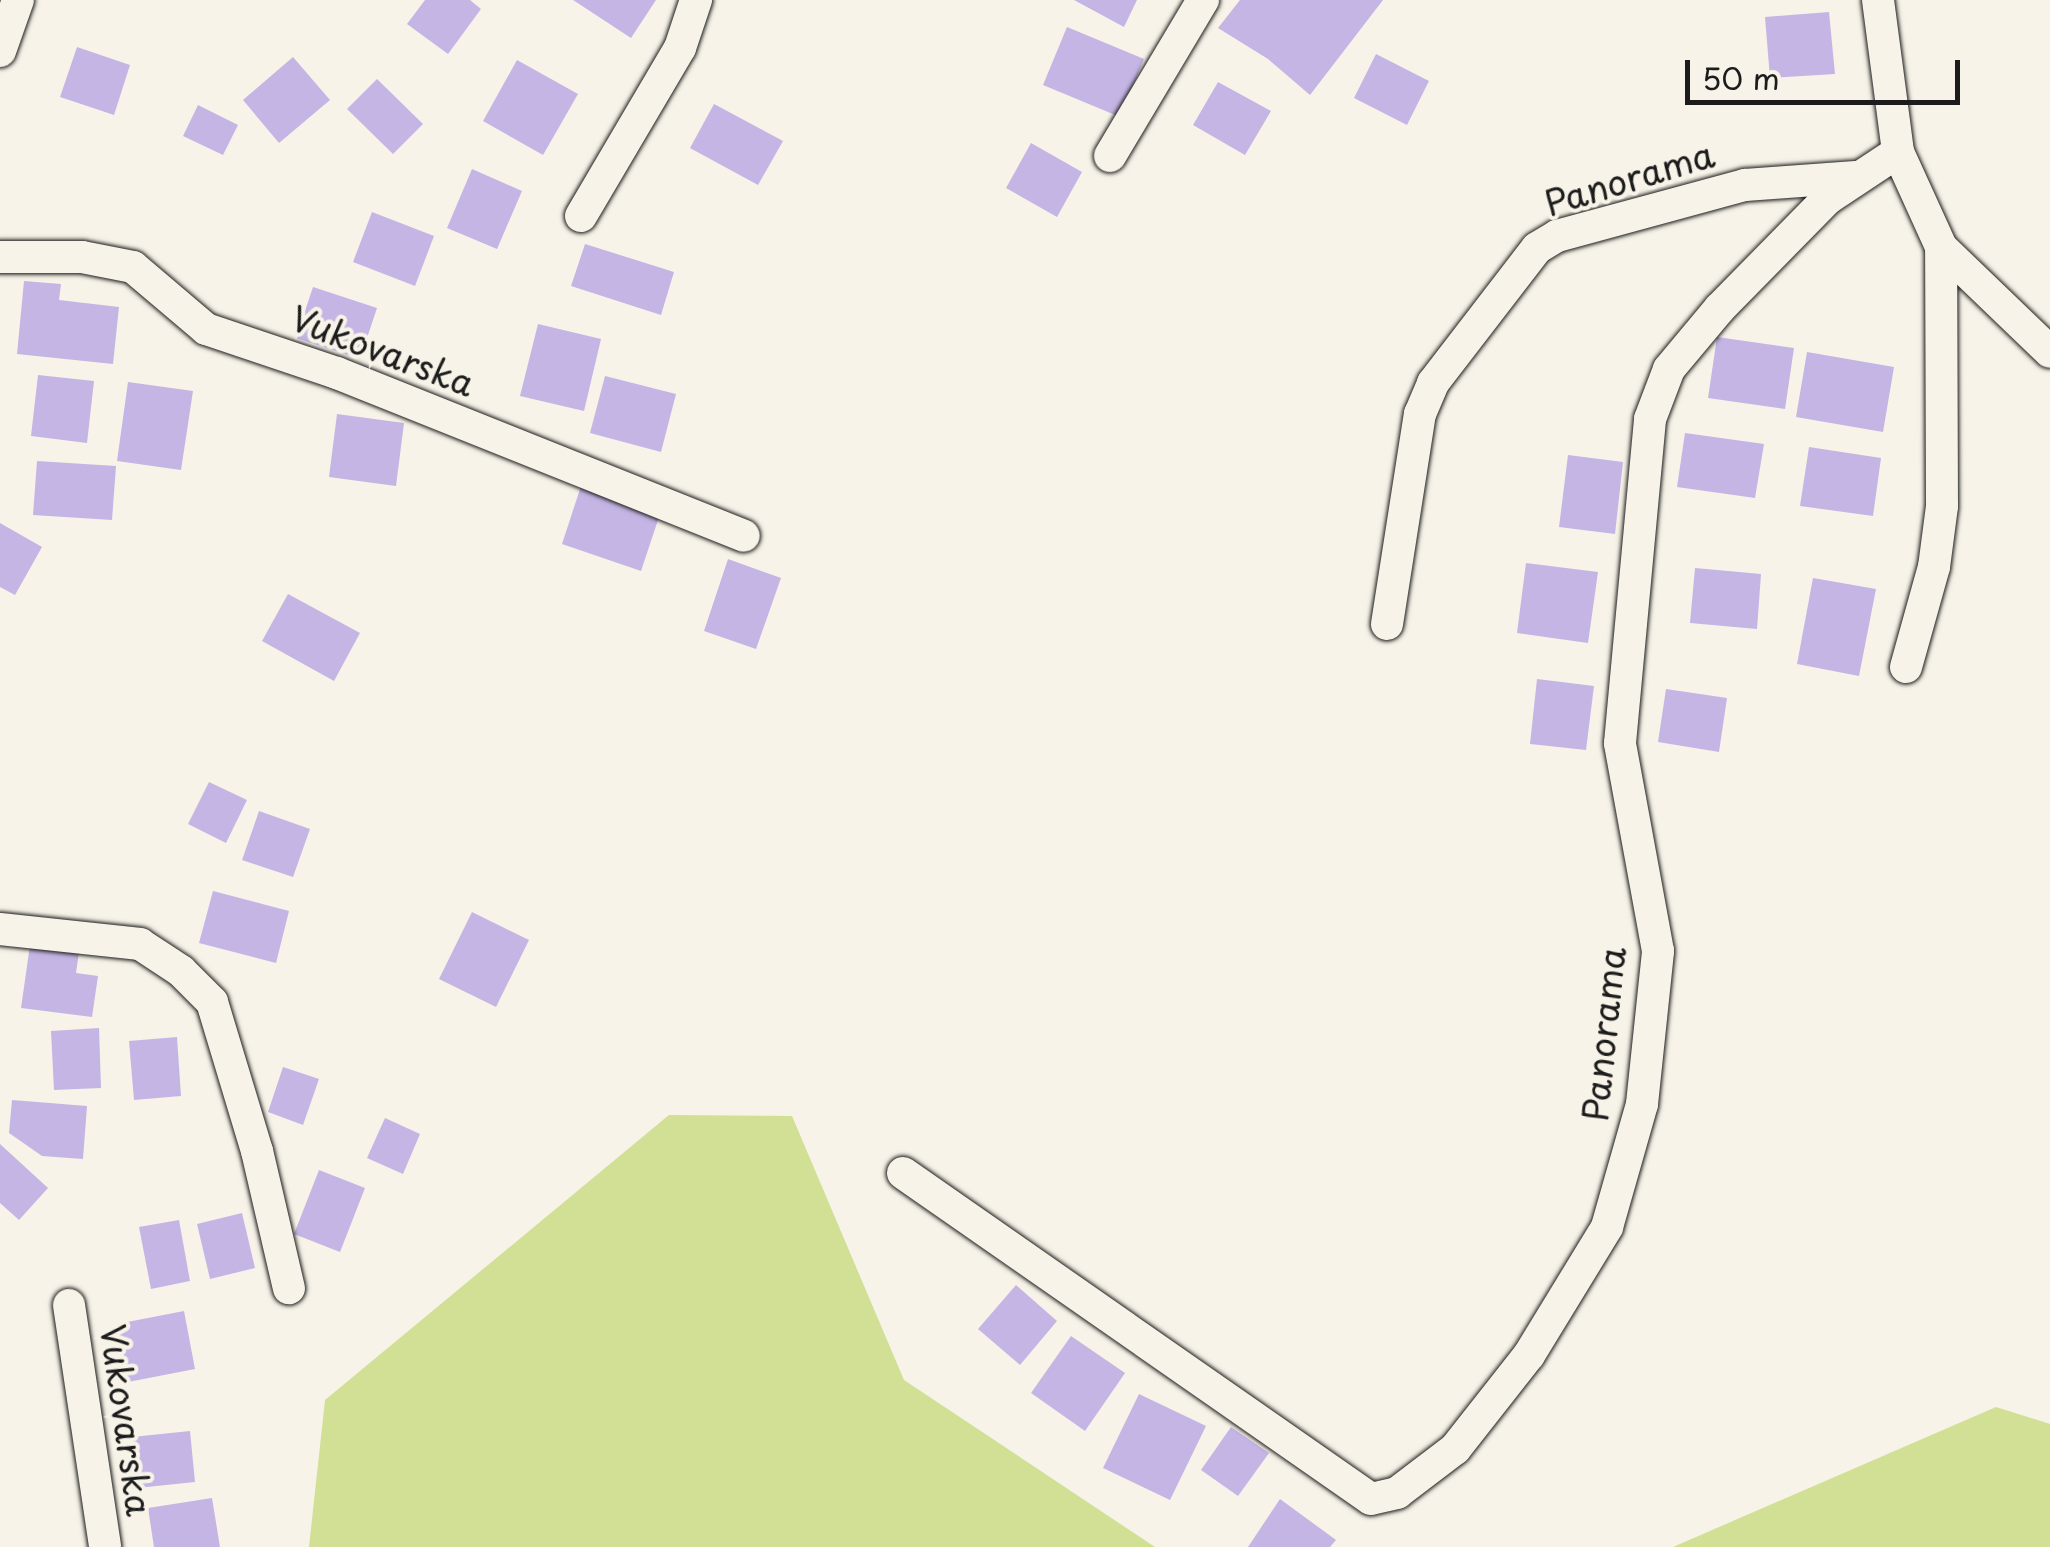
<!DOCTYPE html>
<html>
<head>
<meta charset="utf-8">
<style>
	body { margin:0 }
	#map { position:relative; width:2050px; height:1547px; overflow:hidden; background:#f7f3e8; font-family:"Playpen Sans",sans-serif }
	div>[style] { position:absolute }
	.green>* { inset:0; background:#d1e094 }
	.building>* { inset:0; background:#c5b5e5 }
	.roads { filter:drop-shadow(0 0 2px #1c1c1c) drop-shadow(0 0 2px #1c1c1c) }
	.minor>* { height:32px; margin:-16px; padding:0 16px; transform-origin:16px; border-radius:16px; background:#f7f3e8 }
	span { translate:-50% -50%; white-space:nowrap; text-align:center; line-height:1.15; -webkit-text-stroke:8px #f7f3e8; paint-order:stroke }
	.street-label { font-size:35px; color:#1c1c1c }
	.scale { position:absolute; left:1685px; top:60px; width:275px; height:45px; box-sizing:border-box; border:5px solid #1c1c1c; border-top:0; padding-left:12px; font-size:30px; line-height:35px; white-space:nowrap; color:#1c1c1c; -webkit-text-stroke:8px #f7f3e8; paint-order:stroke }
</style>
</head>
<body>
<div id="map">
	<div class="green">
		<div style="clip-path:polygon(669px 1115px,792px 1116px,904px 1380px,1155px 1547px,309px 1547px,325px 1400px)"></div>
		<div style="clip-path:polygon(1996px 1407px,2050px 1424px,2050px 1547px,1673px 1547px)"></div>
	</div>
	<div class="building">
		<div style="clip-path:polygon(425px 0,470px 0,481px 9px,448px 54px,407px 24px)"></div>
		<div style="clip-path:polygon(573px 0,656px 0,631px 38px)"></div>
		<div style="clip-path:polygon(1074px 0,1137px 0,1124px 27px)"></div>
		<div style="clip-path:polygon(1240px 0,1383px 0,1310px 95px,1268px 59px,1218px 28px)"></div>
		<div style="clip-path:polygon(1829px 12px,1835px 74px,1770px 78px,1765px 17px)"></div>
		<div style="clip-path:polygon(1067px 27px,1144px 59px,1120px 117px,1043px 85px)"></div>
		<div style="clip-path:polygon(77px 47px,130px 65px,114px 115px,60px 97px)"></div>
		<div style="clip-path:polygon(1376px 54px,1429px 81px,1407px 125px,1354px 98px)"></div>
		<div style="clip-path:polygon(293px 57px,330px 100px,279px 143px,243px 100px)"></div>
		<div style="clip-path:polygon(517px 60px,578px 94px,543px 155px,483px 121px)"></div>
		<div style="clip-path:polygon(377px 79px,423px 124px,393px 154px,347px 109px)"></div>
		<div style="clip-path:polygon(1218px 82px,1271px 111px,1245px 155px,1193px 125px)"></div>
		<div style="clip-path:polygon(714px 104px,783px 141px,758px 185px,690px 148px)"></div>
		<div style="clip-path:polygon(198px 105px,238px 125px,223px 155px,183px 136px)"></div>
		<div style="clip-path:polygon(1031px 143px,1082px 172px,1057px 217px,1006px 188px)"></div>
		<div style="clip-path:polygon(472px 169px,522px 191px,497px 249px,447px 228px)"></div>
		<div style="clip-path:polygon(372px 212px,434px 236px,415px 286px,353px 262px)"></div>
		<div style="clip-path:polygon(585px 244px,674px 272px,661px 315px,571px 286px)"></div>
		<div style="clip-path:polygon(24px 281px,61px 284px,59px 300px,119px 307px,113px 364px,17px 354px)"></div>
		<div style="clip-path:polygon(313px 287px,377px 308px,360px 359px,296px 338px)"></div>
		<div style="clip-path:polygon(538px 324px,601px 339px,584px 411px,520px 396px)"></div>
		<div style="clip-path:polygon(1717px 337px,1794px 348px,1785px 409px,1708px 398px)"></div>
		<div style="clip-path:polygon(1807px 352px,1894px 367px,1883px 432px,1796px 417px)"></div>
		<div style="clip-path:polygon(38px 375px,94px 381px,87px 443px,31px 436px)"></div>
		<div style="clip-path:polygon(605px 376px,676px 394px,661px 452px,590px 433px)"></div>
		<div style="clip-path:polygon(128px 382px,193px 391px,181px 470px,117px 461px)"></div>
		<div style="clip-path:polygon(337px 414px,404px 423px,396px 486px,329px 477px)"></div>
		<div style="clip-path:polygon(1685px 433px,1764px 444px,1755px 498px,1677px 487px)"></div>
		<div style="clip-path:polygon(1809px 447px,1881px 458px,1873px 516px,1800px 506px)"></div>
		<div style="clip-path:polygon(1568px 455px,1623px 462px,1615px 534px,1559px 527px)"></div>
		<div style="clip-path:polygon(37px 461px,116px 466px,112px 520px,33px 515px)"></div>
		<div style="clip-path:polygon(581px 486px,660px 514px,641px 571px,562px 544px)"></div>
		<div style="clip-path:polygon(0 523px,42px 547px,15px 595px,0 587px)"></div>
		<div style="clip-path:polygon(728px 559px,781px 578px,756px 649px,704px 631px)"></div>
		<div style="clip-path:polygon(1526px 563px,1598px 572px,1588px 643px,1517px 633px)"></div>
		<div style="clip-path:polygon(1695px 568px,1761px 574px,1757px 629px,1690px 623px)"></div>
		<div style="clip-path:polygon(1813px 578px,1876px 589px,1859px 676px,1797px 664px)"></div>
		<div style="clip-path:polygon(288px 594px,360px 633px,334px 681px,262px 641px)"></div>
		<div style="clip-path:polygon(1537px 679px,1594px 686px,1586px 750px,1530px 744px)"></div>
		<div style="clip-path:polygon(1666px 689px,1727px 698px,1719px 752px,1658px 742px)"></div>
		<div style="clip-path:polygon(209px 782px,247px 800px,226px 843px,188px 824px)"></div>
		<div style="clip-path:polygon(259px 811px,310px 829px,293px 877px,242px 860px)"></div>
		<div style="clip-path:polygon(213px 891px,289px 911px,276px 963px,199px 943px)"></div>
		<div style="clip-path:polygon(472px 912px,529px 940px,496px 1007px,439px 979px)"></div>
		<div style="clip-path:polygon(30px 945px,79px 952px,76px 973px,98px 976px,92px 1017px,21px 1008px)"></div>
		<div style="clip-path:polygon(99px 1028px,101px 1088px,54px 1090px,51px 1031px)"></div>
		<div style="clip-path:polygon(177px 1037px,181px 1096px,134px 1100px,129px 1041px)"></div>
		<div style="clip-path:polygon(283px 1067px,319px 1079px,303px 1125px,268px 1112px)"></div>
		<div style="clip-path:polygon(12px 1100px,87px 1106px,83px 1159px,42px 1156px,9px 1133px)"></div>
		<div style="clip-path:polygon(385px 1118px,420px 1134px,403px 1174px,367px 1158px)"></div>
		<div style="clip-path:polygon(0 1144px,48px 1188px,19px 1220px,0 1203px)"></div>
		<div style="clip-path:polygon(319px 1170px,365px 1188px,340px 1252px,294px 1234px)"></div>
		<div style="clip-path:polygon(242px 1213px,255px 1268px,210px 1279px,197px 1224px)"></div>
		<div style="clip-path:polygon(179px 1220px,190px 1281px,151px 1289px,139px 1227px)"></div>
		<div style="clip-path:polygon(1016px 1285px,1057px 1321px,1020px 1365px,978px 1329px)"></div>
		<div style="clip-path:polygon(184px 1311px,195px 1369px,128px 1382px,117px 1324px)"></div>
		<div style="clip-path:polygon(1071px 1336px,1125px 1373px,1085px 1431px,1031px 1393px)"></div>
		<div style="clip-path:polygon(1139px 1394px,1206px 1426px,1170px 1500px,1103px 1468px)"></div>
		<div style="clip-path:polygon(1231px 1427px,1269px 1453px,1238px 1496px,1201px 1470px)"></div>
		<div style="clip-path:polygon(190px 1431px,195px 1482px,137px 1488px,132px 1437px)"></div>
		<div style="clip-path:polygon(212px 1498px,220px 1547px,154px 1547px,148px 1508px)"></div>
		<div style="clip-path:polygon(1280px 1499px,1336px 1540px,1330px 1547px,1248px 1547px)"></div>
	</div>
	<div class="roads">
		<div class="minor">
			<div style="left:1878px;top:0;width:153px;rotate:82.5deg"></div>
			<div style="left:1898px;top:152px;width:104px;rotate:65.6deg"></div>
			<div style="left:1941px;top:247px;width:151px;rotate:43.9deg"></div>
			<div style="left:0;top:51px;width:54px;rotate:-70.6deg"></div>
			<div style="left:1110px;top:156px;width:182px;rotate:-59.2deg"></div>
			<div style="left:581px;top:216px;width:195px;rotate:-59.5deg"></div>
			<div style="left:680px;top:48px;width:51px;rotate:-71.6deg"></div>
			<div style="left:0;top:257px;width:82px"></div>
			<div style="left:82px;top:257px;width:52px;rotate:11.1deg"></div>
			<div style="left:133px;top:267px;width:96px;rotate:40.3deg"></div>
			<div style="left:206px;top:329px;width:138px;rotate:18.6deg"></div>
			<div style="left:337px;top:373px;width:438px;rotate:21.8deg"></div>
			<div style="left:1387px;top:624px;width:213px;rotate:-81.1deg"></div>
			<div style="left:1420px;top:414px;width:34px;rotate:-67deg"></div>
			<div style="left:1433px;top:383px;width:170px;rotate:-52.4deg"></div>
			<div style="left:1537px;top:248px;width:23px;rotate:-31deg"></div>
			<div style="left:1557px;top:236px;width:195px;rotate:-15.2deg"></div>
			<div style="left:1745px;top:185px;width:111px;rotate:-4.1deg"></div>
			<div style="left:1906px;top:667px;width:104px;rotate:-74.4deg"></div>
			<div style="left:1934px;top:567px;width:62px;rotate:-82.5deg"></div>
			<div style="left:1942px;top:506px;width:259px;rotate:-90.2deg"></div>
			<div style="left:0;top:929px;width:141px;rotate:6.1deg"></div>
			<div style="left:140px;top:944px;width:49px;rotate:33.4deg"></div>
			<div style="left:181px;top:971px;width:44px;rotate:45deg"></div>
			<div style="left:212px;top:1002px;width:156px;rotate:73.2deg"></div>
			<div style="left:257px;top:1151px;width:141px;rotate:76.9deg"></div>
			<div style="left:903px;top:1173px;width:570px;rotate:34.86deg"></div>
			<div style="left:1371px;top:1499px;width:27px;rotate:-13deg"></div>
			<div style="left:1397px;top:1493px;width:73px;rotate:-37.2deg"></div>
			<div style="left:1455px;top:1449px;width:120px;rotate:-51.8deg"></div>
			<div style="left:1529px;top:1355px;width:150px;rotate:-58.6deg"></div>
			<div style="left:1607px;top:1227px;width:128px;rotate:-74.1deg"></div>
			<div style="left:1642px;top:1104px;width:154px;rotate:-84deg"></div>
			<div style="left:1658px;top:951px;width:211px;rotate:-100.4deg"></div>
			<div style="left:1620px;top:743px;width:325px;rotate:-84.7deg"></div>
			<div style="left:1650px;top:419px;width:53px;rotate:-69.2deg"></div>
			<div style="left:1669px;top:369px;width:80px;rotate:-50.1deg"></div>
			<div style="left:1720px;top:308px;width:153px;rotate:-45.5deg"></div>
			<div style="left:1827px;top:199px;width:85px;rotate:-33.5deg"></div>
			<div style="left:69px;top:1305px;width:245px;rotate:81.5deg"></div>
		</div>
	</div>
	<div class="street-label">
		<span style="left:1629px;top:178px;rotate:-17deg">Panorama</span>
		<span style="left:383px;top:350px;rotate:21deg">Vukovarska</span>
		<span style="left:1603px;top:1034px;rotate:-84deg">Panorama</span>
		<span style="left:127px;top:1420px;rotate:82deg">Vukovarska</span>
	</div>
	<div class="scale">50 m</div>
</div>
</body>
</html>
